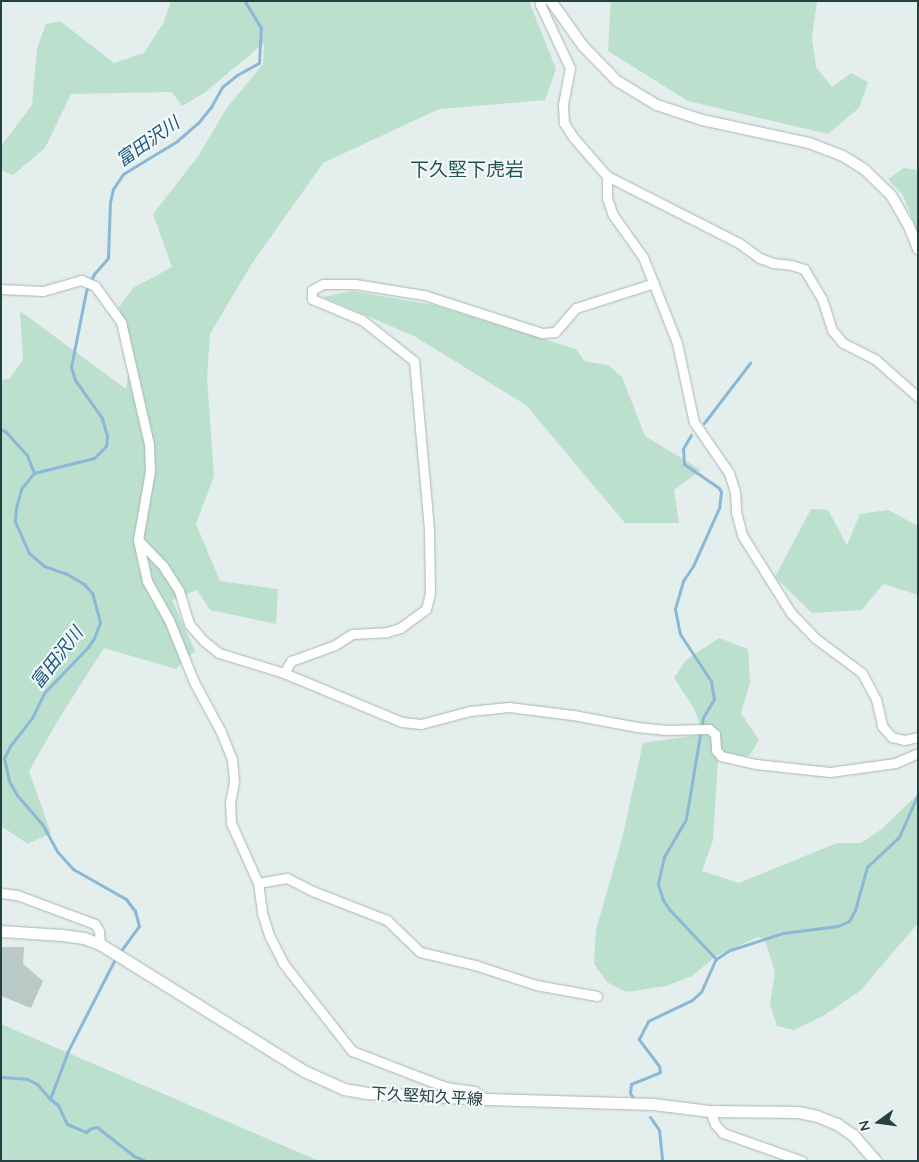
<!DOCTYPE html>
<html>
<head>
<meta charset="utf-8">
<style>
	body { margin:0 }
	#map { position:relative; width:919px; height:1162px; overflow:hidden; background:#e4eeec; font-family:Quicksand,"Noto Sans JP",sans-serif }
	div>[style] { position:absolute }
	.green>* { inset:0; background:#bce0ce }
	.stream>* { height:3px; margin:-1.5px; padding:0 1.5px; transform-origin:1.5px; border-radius:1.5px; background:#8ab8d6 }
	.building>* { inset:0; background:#b9c9c6 }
	.roads { filter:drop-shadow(0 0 1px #a6b7b5) drop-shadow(0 0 1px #a6b7b5) }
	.minor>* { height:9px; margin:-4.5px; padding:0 4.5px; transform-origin:4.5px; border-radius:4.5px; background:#fff }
	.tertiary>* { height:10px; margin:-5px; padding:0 5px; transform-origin:5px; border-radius:5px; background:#fff }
	.secondary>* { height:11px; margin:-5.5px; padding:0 5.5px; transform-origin:5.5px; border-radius:5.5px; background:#fff }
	span { translate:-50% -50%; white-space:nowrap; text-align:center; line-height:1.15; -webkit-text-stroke:4px #f5faf9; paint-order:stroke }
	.street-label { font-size:16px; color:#224140 }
	.water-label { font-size:18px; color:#185781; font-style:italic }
	.quarter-label { font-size:19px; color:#1d5554 }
	.frame { position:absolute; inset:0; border:2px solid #224140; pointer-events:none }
	.north { position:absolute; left:854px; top:1097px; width:50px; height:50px; -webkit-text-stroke:4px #f5faf9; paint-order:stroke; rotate:256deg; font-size:14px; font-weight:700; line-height:20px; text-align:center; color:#224140 }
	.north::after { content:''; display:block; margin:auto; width:18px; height:22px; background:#224140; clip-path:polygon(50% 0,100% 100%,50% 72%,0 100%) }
</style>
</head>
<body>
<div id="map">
	<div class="green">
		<div style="clip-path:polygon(171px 1px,529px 1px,556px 69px,545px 100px,439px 109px,323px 163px,251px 265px,210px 334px,207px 378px,214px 476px,196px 524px,220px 581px,278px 589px,276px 624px,210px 610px,197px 590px,172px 600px,195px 651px,176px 669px,104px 648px,60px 717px,29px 771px,51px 833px,28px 844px,1px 826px,1px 380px,9px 379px,23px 360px,20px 311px,126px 389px,131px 358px,119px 307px,133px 288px,172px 267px,153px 214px,199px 155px,226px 109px,263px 64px,264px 43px,204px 93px,182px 106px,172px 92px,71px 94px,45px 148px,13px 175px,1px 170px,1px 146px,32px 105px,37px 48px,46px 24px,60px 21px,114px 63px,144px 53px,164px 22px)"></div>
		<div style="clip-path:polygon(611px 1px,817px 1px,812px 38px,816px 67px,832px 87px,851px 73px,868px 82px,859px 108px,828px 134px,688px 101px,608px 51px)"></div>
		<div style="clip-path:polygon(904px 168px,918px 170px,918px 233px,903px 195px,888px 179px)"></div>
		<div style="clip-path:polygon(352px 291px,434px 305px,576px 349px,584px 361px,608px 365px,622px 377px,645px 436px,701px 470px,674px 490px,679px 523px,625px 523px,526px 405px,414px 336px,323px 297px)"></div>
		<div style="clip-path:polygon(811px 509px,828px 510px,847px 545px,860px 514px,888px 510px,918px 526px,918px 595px,883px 584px,862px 610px,812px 613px,775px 577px)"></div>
		<div style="clip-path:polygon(719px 638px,748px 649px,750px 683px,741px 713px,759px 740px,750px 755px,718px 759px,713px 840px,702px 871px,739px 883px,837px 843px,861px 843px,882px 829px,918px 794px,918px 923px,860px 991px,823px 1016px,794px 1030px,777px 1026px,770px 1004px,775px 972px,765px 940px,758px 937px,716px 956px,692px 976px,666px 986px,626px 992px,607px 982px,594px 964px,596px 930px,622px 839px,643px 743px,703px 734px,694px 708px,674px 678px,686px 660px)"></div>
		<div style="clip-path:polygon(1px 1024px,319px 1161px,1px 1161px)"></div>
	</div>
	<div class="stream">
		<div style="left:704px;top:423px;width:76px;rotate:-52.5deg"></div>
		<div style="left:1px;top:429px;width:6px;rotate:31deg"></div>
		<div style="left:6px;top:432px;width:31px;rotate:48deg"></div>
		<div style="left:27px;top:455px;width:19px;rotate:69deg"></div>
		<div style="left:691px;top:435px;width:16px;rotate:120deg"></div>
		<div style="left:683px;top:449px;width:15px;rotate:86deg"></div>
		<div style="left:684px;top:464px;width:42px;rotate:34.4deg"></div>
		<div style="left:719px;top:488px;width:4px;rotate:63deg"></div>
		<div style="left:721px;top:492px;width:16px;rotate:97deg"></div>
		<div style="left:719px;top:508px;width:64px;rotate:114.1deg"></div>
		<div style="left:693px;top:566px;width:18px;rotate:124deg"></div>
		<div style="left:683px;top:581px;width:29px;rotate:106deg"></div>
		<div style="left:675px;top:609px;width:25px;rotate:79deg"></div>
		<div style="left:680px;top:634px;width:56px;rotate:56.6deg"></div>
		<div style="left:711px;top:681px;width:18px;rotate:81deg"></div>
		<div style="left:714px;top:699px;width:21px;rotate:121deg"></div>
		<div style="left:703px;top:717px;width:103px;rotate:99.5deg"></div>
		<div style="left:686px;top:819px;width:44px;rotate:120.1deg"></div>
		<div style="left:664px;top:857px;width:28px;rotate:103deg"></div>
		<div style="left:658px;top:884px;width:17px;rotate:73deg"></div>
		<div style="left:663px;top:900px;width:11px;rotate:56deg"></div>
		<div style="left:669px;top:909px;width:69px;rotate:46.8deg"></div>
		<div style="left:120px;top:952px;width:32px;rotate:-54deg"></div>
		<div style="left:139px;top:926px;width:16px;rotate:-105deg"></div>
		<div style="left:135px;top:911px;width:15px;rotate:-127deg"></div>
		<div style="left:126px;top:899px;width:61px;rotate:-150.5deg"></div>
		<div style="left:73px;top:869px;width:24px;rotate:-132deg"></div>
		<div style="left:57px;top:851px;width:31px;rotate:-119deg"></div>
		<div style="left:42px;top:824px;width:38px;rotate:-131deg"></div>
		<div style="left:17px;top:795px;width:16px;rotate:-120deg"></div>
		<div style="left:9px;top:781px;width:24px;rotate:-102deg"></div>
		<div style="left:4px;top:758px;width:13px;rotate:-63deg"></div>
		<div style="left:10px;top:746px;width:36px;rotate:-52deg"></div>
		<div style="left:32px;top:718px;width:28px;rotate:-64deg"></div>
		<div style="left:44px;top:693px;width:64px;rotate:-46.3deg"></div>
		<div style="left:88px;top:647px;width:11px;rotate:-56deg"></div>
		<div style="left:94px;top:638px;width:17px;rotate:-69deg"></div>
		<div style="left:100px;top:622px;width:30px;rotate:-105deg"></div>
		<div style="left:92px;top:593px;width:12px;rotate:-132deg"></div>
		<div style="left:84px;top:584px;width:20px;rotate:-150deg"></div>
		<div style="left:67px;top:574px;width:24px;rotate:-161deg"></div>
		<div style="left:44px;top:566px;width:20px;rotate:-139deg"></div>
		<div style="left:29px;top:553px;width:35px;rotate:-114deg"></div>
		<div style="left:15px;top:521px;width:13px;rotate:-86deg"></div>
		<div style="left:16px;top:508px;width:20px;rotate:-75deg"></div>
		<div style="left:21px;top:489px;width:21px;rotate:-51deg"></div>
		<div style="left:34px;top:473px;width:62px;rotate:-14deg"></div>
		<div style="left:94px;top:458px;width:17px;rotate:-45deg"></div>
		<div style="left:106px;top:446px;width:10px;rotate:-84deg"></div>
		<div style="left:107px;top:436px;width:19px;rotate:-106deg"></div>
		<div style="left:102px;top:418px;width:47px;rotate:-125.4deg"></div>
		<div style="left:75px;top:380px;width:14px;rotate:-107deg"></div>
		<div style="left:71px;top:367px;width:77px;rotate:-78.8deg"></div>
		<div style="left:86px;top:291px;width:19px;rotate:-65deg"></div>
		<div style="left:94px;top:274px;width:21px;rotate:-49deg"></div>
		<div style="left:108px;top:258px;width:56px;rotate:-88deg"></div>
		<div style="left:110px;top:202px;width:13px;rotate:-77deg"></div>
		<div style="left:113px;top:189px;width:18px;rotate:-56deg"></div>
		<div style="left:123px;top:174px;width:63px;rotate:-31.4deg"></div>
		<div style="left:177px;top:141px;width:28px;rotate:-41deg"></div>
		<div style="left:198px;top:123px;width:21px;rotate:-51deg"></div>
		<div style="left:211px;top:107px;width:23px;rotate:-61deg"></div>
		<div style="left:222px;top:87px;width:19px;rotate:-39deg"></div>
		<div style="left:237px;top:75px;width:25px;rotate:-29deg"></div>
		<div style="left:259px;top:63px;width:35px;rotate:-87deg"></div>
		<div style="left:261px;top:28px;width:31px;rotate:-121deg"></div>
		<div style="left:116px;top:957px;width:106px;rotate:117.1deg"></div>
		<div style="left:68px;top:1051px;width:51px;rotate:110.6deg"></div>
		<div style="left:50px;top:1099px;width:10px;rotate:37deg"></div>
		<div style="left:58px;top:1105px;width:21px;rotate:65deg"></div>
		<div style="left:67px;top:1124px;width:21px;rotate:23deg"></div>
		<div style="left:86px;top:1132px;width:6px;rotate:-39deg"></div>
		<div style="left:91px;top:1128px;width:6px;rotate:-9deg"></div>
		<div style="left:97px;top:1127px;width:47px;rotate:38.1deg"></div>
		<div style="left:134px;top:1156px;width:13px;rotate:23deg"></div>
		<div style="left:1px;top:1077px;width:26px;rotate:4deg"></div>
		<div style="left:27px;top:1079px;width:11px;rotate:27deg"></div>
		<div style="left:37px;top:1084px;width:20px;rotate:49deg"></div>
		<div style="left:634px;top:1099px;width:7px;rotate:-124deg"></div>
		<div style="left:630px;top:1093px;width:9px;rotate:-84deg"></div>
		<div style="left:631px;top:1084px;width:31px;rotate:-22deg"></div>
		<div style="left:660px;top:1072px;width:6px;rotate:-99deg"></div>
		<div style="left:659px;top:1066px;width:34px;rotate:-127deg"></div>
		<div style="left:639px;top:1039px;width:20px;rotate:-63deg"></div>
		<div style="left:648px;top:1021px;width:49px;rotate:-25.5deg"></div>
		<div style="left:692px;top:1000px;width:12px;rotate:-42deg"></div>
		<div style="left:701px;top:992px;width:36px;rotate:-66deg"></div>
		<div style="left:716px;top:959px;width:17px;rotate:-33deg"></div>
		<div style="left:730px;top:950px;width:56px;rotate:-17.8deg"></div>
		<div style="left:783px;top:933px;width:55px;rotate:-7.3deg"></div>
		<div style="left:838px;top:926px;width:12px;rotate:-24deg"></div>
		<div style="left:849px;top:921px;width:13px;rotate:-61deg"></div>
		<div style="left:855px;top:910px;width:45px;rotate:-74.4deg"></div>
		<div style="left:867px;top:867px;width:44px;rotate:-43.2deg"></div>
		<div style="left:899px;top:837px;width:47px;rotate:-66.2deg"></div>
		<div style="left:650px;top:1117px;width:16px;rotate:55deg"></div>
		<div style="left:659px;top:1130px;width:31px;rotate:84deg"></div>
	</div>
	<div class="building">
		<div style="clip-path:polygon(1px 947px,24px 947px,23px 964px,43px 981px,31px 1008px,1px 996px)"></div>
	</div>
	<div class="roads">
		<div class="minor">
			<div style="left:542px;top:1px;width:4px;rotate:124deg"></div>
			<div style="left:540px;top:4px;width:71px;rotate:64.9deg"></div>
			<div style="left:570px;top:68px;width:38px;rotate:101deg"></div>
			<div style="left:563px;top:105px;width:18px;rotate:87deg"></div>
			<div style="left:564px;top:123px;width:17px;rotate:57deg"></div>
			<div style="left:573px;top:137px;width:52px;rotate:48.9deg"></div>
			<div style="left:607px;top:176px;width:148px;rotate:26.9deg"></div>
			<div style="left:739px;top:243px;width:26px;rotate:36deg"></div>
			<div style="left:760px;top:258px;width:14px;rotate:21deg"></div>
			<div style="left:773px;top:263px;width:18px;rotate:6deg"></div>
			<div style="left:791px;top:265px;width:14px;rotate:17deg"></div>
			<div style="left:804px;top:269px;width:35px;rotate:59deg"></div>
			<div style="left:822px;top:299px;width:33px;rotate:72deg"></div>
			<div style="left:832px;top:330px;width:17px;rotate:50deg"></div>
			<div style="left:843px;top:343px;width:36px;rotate:27deg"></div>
			<div style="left:875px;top:359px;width:57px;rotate:41.5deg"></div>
			<div style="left:607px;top:176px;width:22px;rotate:90deg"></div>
			<div style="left:607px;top:198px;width:18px;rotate:71deg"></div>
			<div style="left:613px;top:215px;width:52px;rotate:54.5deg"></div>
			<div style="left:643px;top:257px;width:92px;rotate:68.4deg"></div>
			<div style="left:677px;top:343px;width:81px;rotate:77.9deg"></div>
			<div style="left:694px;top:422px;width:62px;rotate:55.5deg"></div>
			<div style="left:729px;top:473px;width:19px;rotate:72deg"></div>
			<div style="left:735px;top:491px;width:21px;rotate:87deg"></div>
			<div style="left:736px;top:512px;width:24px;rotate:75deg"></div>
			<div style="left:742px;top:535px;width:92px;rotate:57.9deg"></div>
			<div style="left:791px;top:613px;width:35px;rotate:46deg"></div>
			<div style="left:815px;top:638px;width:59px;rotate:36.7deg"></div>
			<div style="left:862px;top:673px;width:30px;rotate:62deg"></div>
			<div style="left:876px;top:699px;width:28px;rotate:77deg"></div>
			<div style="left:882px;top:726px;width:15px;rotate:48deg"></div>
			<div style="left:892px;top:737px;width:12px;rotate:14deg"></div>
			<div style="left:904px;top:740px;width:14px;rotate:-12deg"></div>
			<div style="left:1px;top:289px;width:42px;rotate:2.7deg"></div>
			<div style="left:43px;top:291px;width:40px;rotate:-16deg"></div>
			<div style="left:81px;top:280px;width:15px;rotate:23deg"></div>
			<div style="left:95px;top:286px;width:44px;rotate:54.2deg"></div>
			<div style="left:121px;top:322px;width:125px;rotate:77.1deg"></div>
			<div style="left:149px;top:444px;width:27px;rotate:88deg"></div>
			<div style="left:150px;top:471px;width:70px;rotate:99.9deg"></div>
			<div style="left:138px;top:540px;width:42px;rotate:77.6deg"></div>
			<div style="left:147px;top:581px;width:45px;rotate:60.6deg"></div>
			<div style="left:169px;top:620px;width:67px;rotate:68deg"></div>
			<div style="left:194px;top:682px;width:57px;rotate:61.6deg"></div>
			<div style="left:221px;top:732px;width:29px;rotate:68deg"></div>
			<div style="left:232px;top:759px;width:23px;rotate:85deg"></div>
			<div style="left:234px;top:782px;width:21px;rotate:101deg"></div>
			<div style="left:230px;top:803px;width:20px;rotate:87deg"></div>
			<div style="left:231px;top:823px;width:66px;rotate:65.8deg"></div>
			<div style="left:258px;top:883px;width:30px;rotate:82deg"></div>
			<div style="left:262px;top:913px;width:25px;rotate:72deg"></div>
			<div style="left:270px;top:937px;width:29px;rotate:63deg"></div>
			<div style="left:283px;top:963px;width:112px;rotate:51.9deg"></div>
			<div style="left:352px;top:1051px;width:101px;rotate:21deg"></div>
			<div style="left:446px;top:1087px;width:28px;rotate:8deg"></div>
			<div style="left:474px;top:1091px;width:14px;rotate:34deg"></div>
			<div style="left:139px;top:541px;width:35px;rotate:46deg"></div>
			<div style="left:163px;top:566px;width:30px;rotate:57deg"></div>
			<div style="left:179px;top:591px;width:34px;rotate:73deg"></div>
			<div style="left:189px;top:624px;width:23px;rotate:49deg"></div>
			<div style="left:204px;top:641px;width:19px;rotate:39deg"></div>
			<div style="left:219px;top:653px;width:68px;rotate:17.1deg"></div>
			<div style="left:284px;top:673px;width:128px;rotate:22.6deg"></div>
			<div style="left:402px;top:722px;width:19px;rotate:6deg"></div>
			<div style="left:421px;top:724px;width:51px;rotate:-14.9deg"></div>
			<div style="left:470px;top:711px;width:39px;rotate:-6deg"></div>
			<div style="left:509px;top:707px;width:64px;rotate:7.1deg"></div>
			<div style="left:573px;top:715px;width:65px;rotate:10.6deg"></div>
			<div style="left:637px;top:727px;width:27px;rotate:6deg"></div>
			<div style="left:664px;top:730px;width:45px;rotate:-1.3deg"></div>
			<div style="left:709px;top:729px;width:8px;rotate:40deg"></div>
			<div style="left:715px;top:734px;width:16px;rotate:86deg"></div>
			<div style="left:716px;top:750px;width:8px;rotate:50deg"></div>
			<div style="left:721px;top:756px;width:36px;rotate:13deg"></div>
			<div style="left:756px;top:764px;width:74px;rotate:6.2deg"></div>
			<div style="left:830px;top:772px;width:66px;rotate:-7.9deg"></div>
			<div style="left:895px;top:763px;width:25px;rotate:-23deg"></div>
			<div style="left:284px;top:673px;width:14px;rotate:-60deg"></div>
			<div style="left:291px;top:661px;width:47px;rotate:-20deg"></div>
			<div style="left:335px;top:645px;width:20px;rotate:-33deg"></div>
			<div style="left:352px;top:634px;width:35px;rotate:-3deg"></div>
			<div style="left:387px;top:632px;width:14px;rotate:-17deg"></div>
			<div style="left:400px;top:628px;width:32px;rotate:-36deg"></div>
			<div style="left:426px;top:609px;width:16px;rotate:-76deg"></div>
			<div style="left:430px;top:593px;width:64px;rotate:-90.9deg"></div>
			<div style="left:429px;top:529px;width:169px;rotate:-95.1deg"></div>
			<div style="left:414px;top:361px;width:66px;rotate:-141.7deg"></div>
			<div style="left:362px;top:320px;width:54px;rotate:-157.2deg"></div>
			<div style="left:312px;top:299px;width:9px;rotate:-90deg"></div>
			<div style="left:312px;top:290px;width:13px;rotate:-29deg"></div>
			<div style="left:323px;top:284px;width:32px"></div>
			<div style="left:355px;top:284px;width:70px;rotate:9.1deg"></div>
			<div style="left:424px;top:295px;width:124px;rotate:17.9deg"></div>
			<div style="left:542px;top:333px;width:13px;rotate:-4deg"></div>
			<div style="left:555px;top:332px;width:32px;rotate:-49deg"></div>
			<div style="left:576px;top:308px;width:82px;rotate:-17.8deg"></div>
			<div style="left:258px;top:883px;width:29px;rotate:-10deg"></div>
			<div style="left:287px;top:878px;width:31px;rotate:27deg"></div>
			<div style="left:315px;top:892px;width:77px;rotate:21.3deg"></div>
			<div style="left:387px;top:920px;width:46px;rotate:44.1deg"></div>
			<div style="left:420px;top:952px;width:57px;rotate:13.3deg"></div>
			<div style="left:475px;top:965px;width:64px;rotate:18.2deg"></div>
			<div style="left:536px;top:985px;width:62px;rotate:10.2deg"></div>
			<div style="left:1px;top:893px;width:16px;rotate:7deg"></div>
			<div style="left:17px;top:895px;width:83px;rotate:20.4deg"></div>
			<div style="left:95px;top:924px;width:8px;rotate:60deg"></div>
			<div style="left:99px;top:931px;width:13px;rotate:86deg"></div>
			<div style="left:710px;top:1111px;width:14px;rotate:69deg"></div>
			<div style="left:715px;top:1124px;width:12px;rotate:48deg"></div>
			<div style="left:723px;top:1133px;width:84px;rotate:19.5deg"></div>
		</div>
		<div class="tertiary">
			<div style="left:551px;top:1px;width:55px;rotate:54.6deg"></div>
			<div style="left:583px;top:46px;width:49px;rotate:45.8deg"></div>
			<div style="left:617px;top:81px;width:47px;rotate:31deg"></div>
			<div style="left:657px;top:105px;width:47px;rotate:18.4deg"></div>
			<div style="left:702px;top:120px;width:109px;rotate:12.1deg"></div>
			<div style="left:809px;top:143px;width:36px;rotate:21deg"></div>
			<div style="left:843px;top:156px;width:26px;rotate:32deg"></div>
			<div style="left:865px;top:170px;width:36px;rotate:44deg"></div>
			<div style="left:891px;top:195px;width:34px;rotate:60deg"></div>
			<div style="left:908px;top:224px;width:27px;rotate:68deg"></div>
		</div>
		<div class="secondary">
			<div style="left:1px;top:931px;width:61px;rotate:3.8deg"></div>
			<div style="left:62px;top:935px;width:22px;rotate:8deg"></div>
			<div style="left:84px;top:938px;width:17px;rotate:21deg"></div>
			<div style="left:100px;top:944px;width:240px;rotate:31.9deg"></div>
			<div style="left:304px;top:1071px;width:44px;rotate:24.2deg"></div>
			<div style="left:344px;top:1089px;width:23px;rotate:10deg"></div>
			<div style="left:367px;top:1093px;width:120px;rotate:2.9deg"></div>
			<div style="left:487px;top:1099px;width:166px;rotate:1.7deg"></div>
			<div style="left:653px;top:1104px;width:57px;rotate:7deg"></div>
			<div style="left:710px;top:1111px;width:88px;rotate:0.7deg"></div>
			<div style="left:798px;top:1112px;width:19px;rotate:12deg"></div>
			<div style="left:817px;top:1116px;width:22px;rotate:22deg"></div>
			<div style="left:837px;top:1124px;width:19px;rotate:35deg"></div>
			<div style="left:853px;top:1135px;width:35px;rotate:49deg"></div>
		</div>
	</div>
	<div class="street-label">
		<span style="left:427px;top:1096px;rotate:3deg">下久堅知久平線</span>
	</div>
	<div class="water-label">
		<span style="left:148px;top:142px;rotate:-35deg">富田沢川</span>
		<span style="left:57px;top:658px;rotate:-52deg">富田沢川</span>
	</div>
	<div class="quarter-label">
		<span style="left:467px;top:170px">下久堅下虎岩</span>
	</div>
	<div class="frame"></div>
	<div class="north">N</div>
</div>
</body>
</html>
